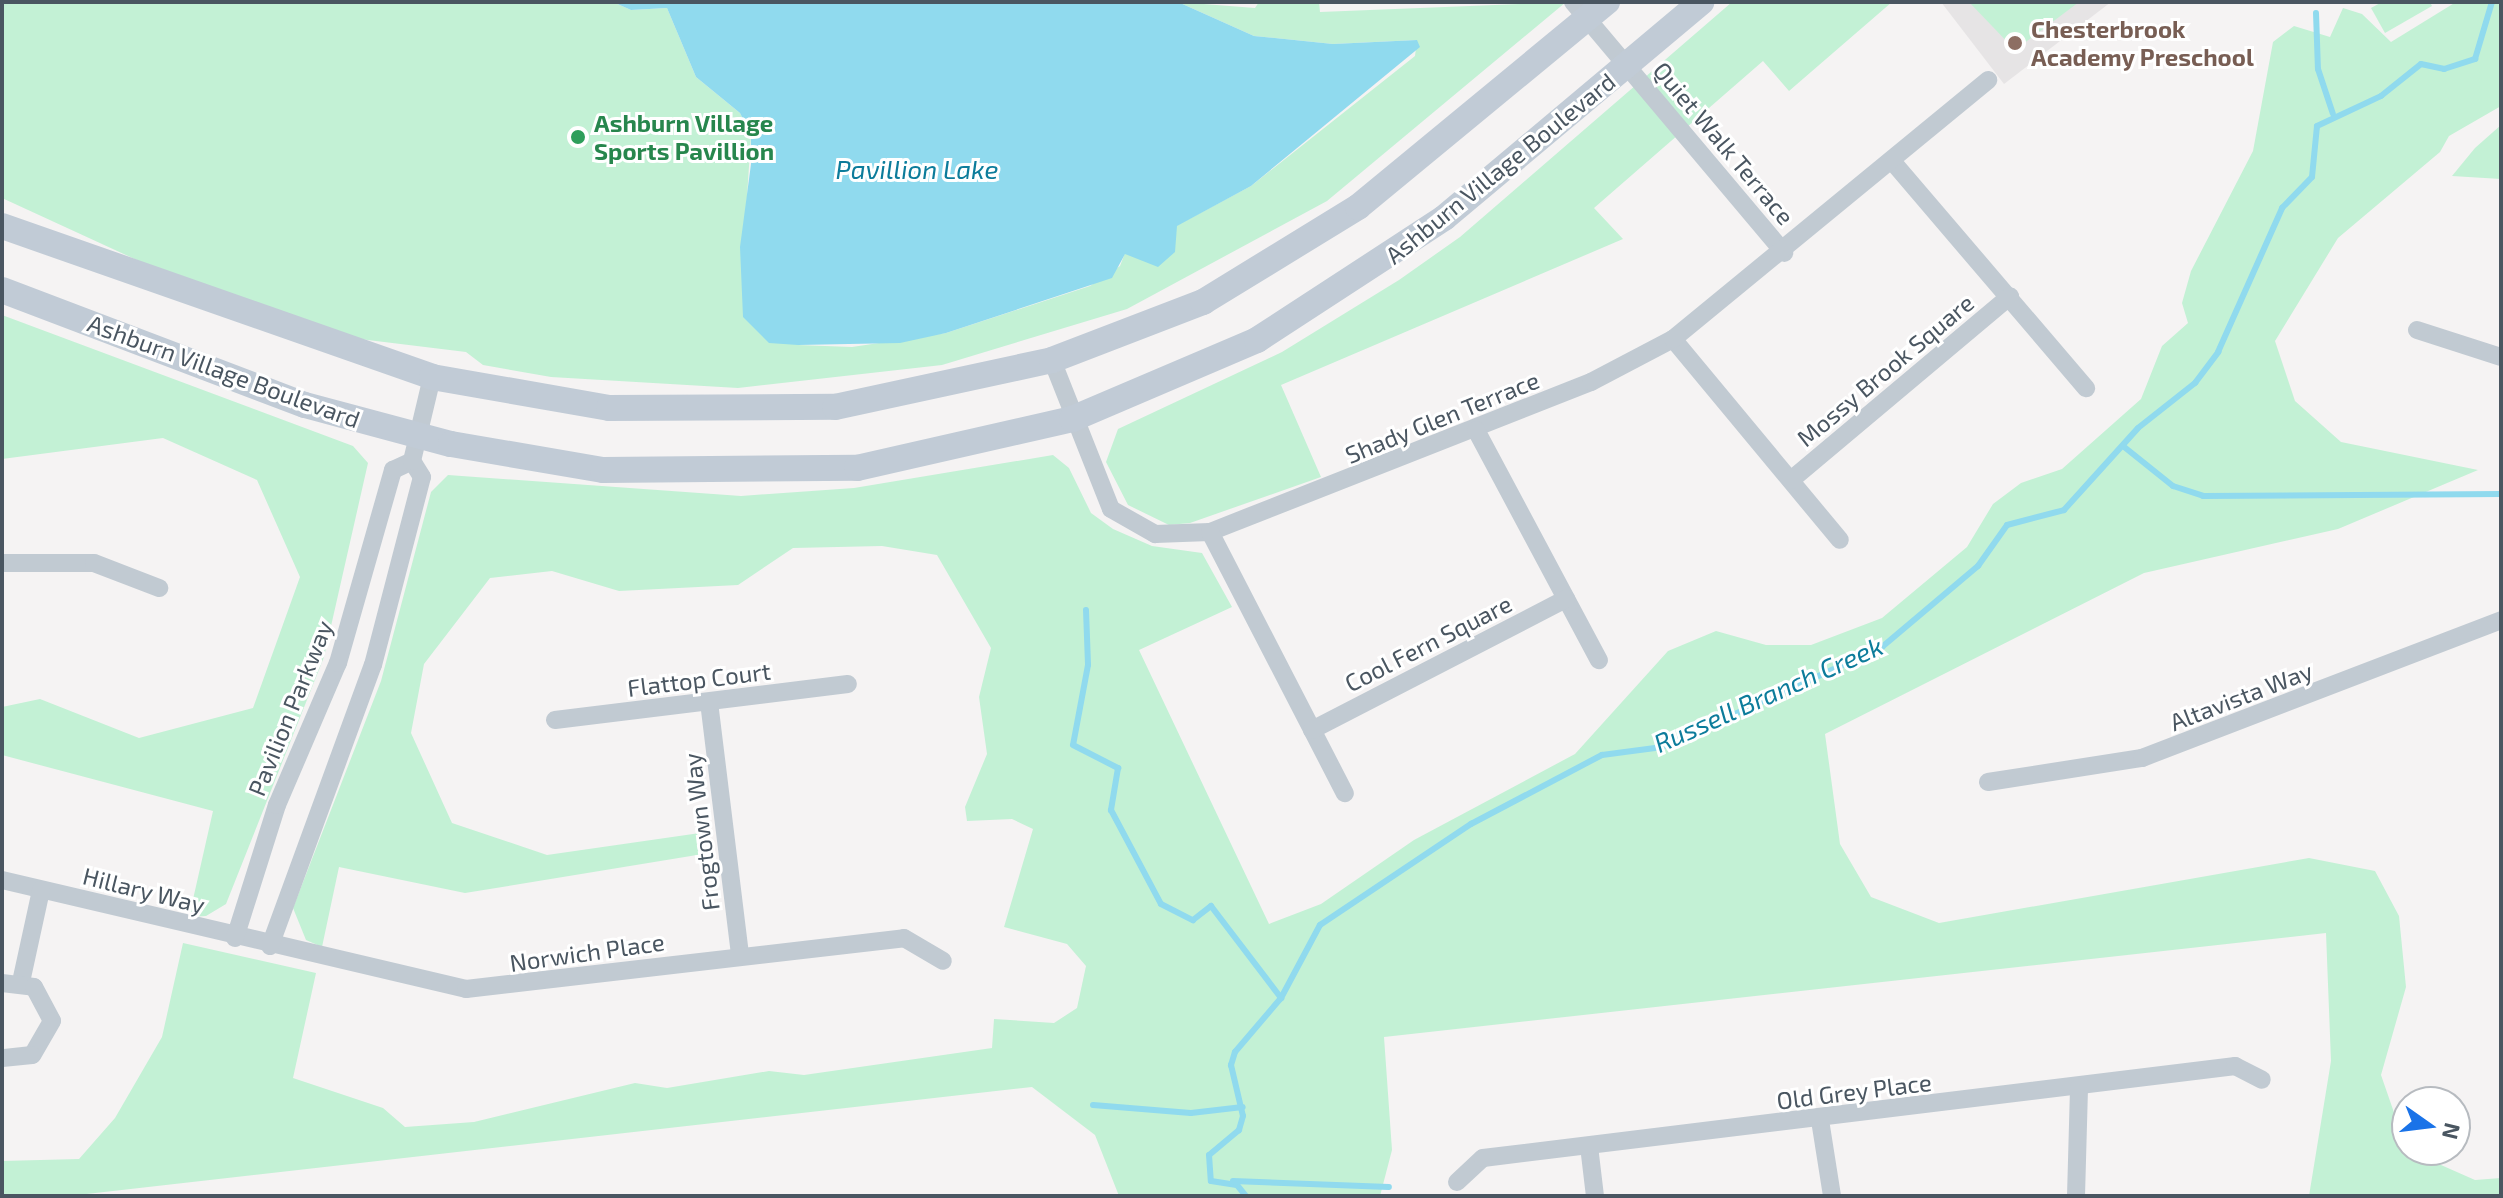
<!DOCTYPE html>
<html>
<head>
<meta charset="utf-8">
<style>
	body { margin:0 }
	#map { position:relative; width:2503px; height:1198px; overflow:hidden; background:#f5f3f3; font-family:"Exo 2",sans-serif }
	div>[style] { position:absolute }
	.education>* { inset:0; background:#e6e4e5 }
	.green>* { inset:0; background:#c3f1d5 }
	.water>* { inset:0; background:#90daee }
	.stream>* { height:6px; margin:-3px; padding:0 3px; transform-origin:3px; border-radius:3px; background:#90daee }
	.minor>* { height:18px; margin:-9px; padding:0 9px; transform-origin:9px; border-radius:9px; background:#c1cad2 }
	.secondary>* { height:26px; margin:-13px; padding:0 13px; transform-origin:13px; border-radius:13px; background:#c1cbd6 }
	.dots>* { width:22px; height:22px; translate:-50% -50%; box-sizing:border-box; border:4px solid #fff; border-radius:50% }
	span { translate:-50% -50%; white-space:nowrap; text-align:center; line-height:1.15; -webkit-text-stroke:6px #fff; paint-order:stroke }
	.education-label { font-size:24px; color:#785e54; font-weight:700 }
	.left { translate:0 -50%; text-align:left }
	.leisure-label { font-size:24px; color:#27864d; font-weight:700 }
	.street-label { font-size:24px; color:#4a5661 }
	.water-label { font-size:26px; color:#0c7c9b; font-style:italic }
	.frame { position:absolute; inset:0; border:4px solid #4a5661; pointer-events:none }
	.north { position:absolute; left:2391px; top:1086px; width:80px; height:80px; box-sizing:border-box; background:#fff; border:2px solid #b7bbc0; border-radius:50%; rotate:104deg; font-size:22px; font-weight:700; line-height:32px; text-align:center; color:#4a5661 }
	.north::after { content:''; display:block; margin:auto; width:28px; height:36px; background:#1a73e8; clip-path:polygon(50% 0,100% 100%,50% 72%,0 100%) }
</style>
</head>
<body>
<div id="map">
	<div class="education">
		<div style="clip-path:polygon(1941px 2px,2111px 2px,2004px 84px)"></div>
	</div>
	<div class="green">
		<div style="clip-path:polygon(2px 2px,613px 2px,631px 10px,667px 8px,696px 77px,740px 113px,751px 135px,742px 275px,798px 345px,852px 347px,946px 333px,1090px 286px,1120px 266px,1125px 253px,1251px 186px,1415px 56px,1417px 40px,1333px 44px,1254px 36px,1178px 2px,1255px 8px,1259px 2px,1319px 2px,1320px 12px,1566px 2px,1327px 201px,1127px 309px,942px 365px,738px 388px,551px 377px,483px 365px,466px 352px,335px 336px,152px 267px,2px 198px)"></div>
		<div style="clip-path:polygon(1732px 2px,1892px 2px,1789px 91px,1763px 61px,1594px 208px,1623px 239px,1281px 385px,1321px 477px,1190px 523px,1169px 525px,1128px 505px,1106px 462px,1118px 429px,1282px 352px,1399px 280px,1460px 237px)"></div>
		<div style="clip-path:polygon(1969px 2px,2079px 2px,2015px 50px)"></div>
		<div style="clip-path:polygon(2382px 2px,2430px 2px,2432px 6px,2385px 33px,2371px 8px)"></div>
		<div style="clip-path:polygon(2456px 2px,2501px 2px,2501px 106px,2449px 136px,2440px 152px,2338px 238px,2275px 341px,2295px 401px,2341px 442px,2478px 470px,2338px 529px,2144px 573px,1825px 734px,1840px 844px,1871px 897px,1939px 923px,2309px 858px,2375px 871px,2399px 916px,2406px 987px,2381px 1075px,2407px 1150px,2475px 1180px,2501px 1178px,2501px 1196px,2309px 1196px,2331px 1061px,2326px 933px,1384px 1037px,1392px 1150px,1380px 1196px,1119px 1196px,1095px 1135px,1032px 1087px,69px 1196px,2px 1196px,2px 1161px,79px 1159px,115px 1118px,162px 1037px,183px 943px,316px 973px,293px 1078px,383px 1108px,405px 1127px,474px 1122px,635px 1083px,667px 1088px,769px 1071px,804px 1075px,992px 1048px,994px 1019px,1054px 1023px,1077px 1008px,1086px 966px,1067px 944px,1004px 927px,1033px 829px,1012px 819px,967px 821px,965px 807px,987px 754px,979px 697px,991px 648px,937px 555px,882px 546px,793px 548px,738px 585px,619px 591px,552px 571px,490px 578px,424px 664px,411px 733px,452px 823px,547px 855px,700px 833px,703px 854px,465px 893px,339px 867px,322px 947px,306px 940px,293px 908px,381px 681px,431px 492px,448px 475px,741px 496px,854px 488px,1053px 455px,1069px 468px,1091px 513px,1113px 529px,1152px 546px,1202px 553px,1232px 607px,1139px 650px,1269px 924px,1321px 904px,1414px 840px,1575px 754px,1668px 651px,1716px 631px,1766px 645px,1811px 645px,1882px 618px,1967px 547px,1993px 504px,2021px 483px,2062px 469px,2141px 399px,2162px 346px,2188px 323px,2182px 303px,2191px 271px,2253px 151px,2273px 42px,2294px 26px,2330px 37px,2343px 8px,2362px 14px,2391px 42px)"></div>
		<div style="clip-path:polygon(2501px 125px,2501px 179px,2452px 176px,2475px 148px)"></div>
		<div style="clip-path:polygon(2px 315px,353px 446px,368px 463px,324px 657px,226px 904px,206px 916px,189px 917px,213px 811px,2px 755px,2px 707px,40px 699px,139px 738px,253px 708px,300px 577px,257px 480px,163px 438px,2px 459px)"></div>
	</div>
	<div class="water">
		<div style="clip-path:polygon(613px 2px,1178px 2px,1254px 36px,1333px 44px,1417px 40px,1420px 47px,1251px 186px,1177px 226px,1175px 252px,1158px 267px,1125px 254px,1112px 278px,946px 333px,900px 343px,798px 345px,769px 343px,743px 317px,740px 247px,751px 164px,751px 135px,740px 113px,696px 77px,667px 8px,631px 10px)"></div>
	</div>
	<div class="stream">
		<div style="left:2316px;top:13px;width:56px;rotate:88deg"></div>
		<div style="left:2318px;top:69px;width:47px;rotate:71.6deg"></div>
		<div style="left:2123px;top:446px;width:64px;rotate:38.7deg"></div>
		<div style="left:2173px;top:486px;width:32px;rotate:18deg"></div>
		<div style="left:2203px;top:496px;width:298px;rotate:-0.4deg"></div>
		<div style="left:1086px;top:610px;width:55px;rotate:87.9deg"></div>
		<div style="left:1088px;top:665px;width:81px;rotate:100.6deg"></div>
		<div style="left:1073px;top:745px;width:51px;rotate:27.1deg"></div>
		<div style="left:1118px;top:768px;width:43px;rotate:99.5deg"></div>
		<div style="left:1111px;top:810px;width:106px;rotate:62deg"></div>
		<div style="left:1161px;top:904px;width:36px;rotate:27deg"></div>
		<div style="left:1193px;top:920px;width:23px;rotate:-38deg"></div>
		<div style="left:1211px;top:906px;width:116px;rotate:52.7deg"></div>
		<div style="left:1281px;top:998px;width:71px;rotate:130.4deg"></div>
		<div style="left:1235px;top:1052px;width:14px;rotate:107deg"></div>
		<div style="left:1231px;top:1065px;width:52px;rotate:76.8deg"></div>
		<div style="left:1243px;top:1116px;width:15px;rotate:106deg"></div>
		<div style="left:1239px;top:1130px;width:39px;rotate:140deg"></div>
		<div style="left:1209px;top:1155px;width:26px;rotate:86deg"></div>
		<div style="left:1211px;top:1181px;width:26px;rotate:9deg"></div>
		<div style="left:1237px;top:1185px;width:14px;rotate:51deg"></div>
		<div style="left:1281px;top:998px;width:83px;rotate:-61.9deg"></div>
		<div style="left:1320px;top:925px;width:182px;rotate:-33.8deg"></div>
		<div style="left:1471px;top:824px;width:148px;rotate:-27.8deg"></div>
		<div style="left:1602px;top:755px;width:61px;rotate:-7.6deg"></div>
		<div style="left:1662px;top:747px;width:242px;rotate:-24.4deg"></div>
		<div style="left:1882px;top:647px;width:126px;rotate:-40.2deg"></div>
		<div style="left:1978px;top:566px;width:50px;rotate:-54.7deg"></div>
		<div style="left:2007px;top:525px;width:59px;rotate:-14.7deg"></div>
		<div style="left:2064px;top:510px;width:110px;rotate:-47.9deg"></div>
		<div style="left:2138px;top:428px;width:73px;rotate:-38.3deg"></div>
		<div style="left:2195px;top:383px;width:39px;rotate:-53deg"></div>
		<div style="left:2218px;top:352px;width:158px;rotate:-66deg"></div>
		<div style="left:2282px;top:208px;width:43px;rotate:-45.9deg"></div>
		<div style="left:2312px;top:177px;width:51px;rotate:-84.4deg"></div>
		<div style="left:2317px;top:126px;width:71px;rotate:-25.1deg"></div>
		<div style="left:2381px;top:96px;width:51px;rotate:-38.7deg"></div>
		<div style="left:2421px;top:64px;width:24px;rotate:12deg"></div>
		<div style="left:2444px;top:69px;width:33px;rotate:-18deg"></div>
		<div style="left:2475px;top:59px;width:59px;rotate:-73.4deg"></div>
		<div style="left:1093px;top:1105px;width:98px;rotate:4.7deg"></div>
		<div style="left:1191px;top:1113px;width:52px;rotate:-6.6deg"></div>
		<div style="left:1233px;top:1181px;width:156px;rotate:2.2deg"></div>
	</div>
	<div class="minor">
		<div style="left:1573px;top:2px;width:328px;rotate:49.9deg"></div>
		<div style="left:1892px;top:161px;width:299px;rotate:49.5deg"></div>
		<div style="left:2417px;top:330px;width:88px;rotate:17.8deg"></div>
		<div style="left:1673px;top:339px;width:261px;rotate:50.3deg"></div>
		<div style="left:1052px;top:360px;width:160px;rotate:68.4deg"></div>
		<div style="left:1111px;top:509px;width:51px;rotate:29.6deg"></div>
		<div style="left:1155px;top:534px;width:55px;rotate:-2.1deg"></div>
		<div style="left:1210px;top:532px;width:409px;rotate:-21.5deg"></div>
		<div style="left:1591px;top:382px;width:93px;rotate:-27.7deg"></div>
		<div style="left:1673px;top:339px;width:408px;rotate:-39.4deg"></div>
		<div style="left:1476px;top:430px;width:261px;rotate:61.9deg"></div>
		<div style="left:1791px;top:480px;width:286px;rotate:-40deg"></div>
		<div style="left:1210px;top:532px;width:294px;rotate:62.7deg"></div>
		<div style="left:2px;top:563px;width:92px"></div>
		<div style="left:94px;top:563px;width:70px;rotate:21deg"></div>
		<div style="left:709px;top:702px;width:256px;rotate:83deg"></div>
		<div style="left:555px;top:720px;width:295px;rotate:-7deg"></div>
		<div style="left:1312px;top:730px;width:286px;rotate:-27.3deg"></div>
		<div style="left:1988px;top:782px;width:156px;rotate:-8.9deg"></div>
		<div style="left:2142px;top:758px;width:385px;rotate:-21deg"></div>
		<div style="left:2px;top:880px;width:477px;rotate:13.2deg"></div>
		<div style="left:466px;top:989px;width:441px;rotate:-6.6deg"></div>
		<div style="left:904px;top:938px;width:45px;rotate:30.5deg"></div>
		<div style="left:235px;top:938px;width:139px;rotate:-72.5deg"></div>
		<div style="left:277px;top:805px;width:155px;rotate:-66.8deg"></div>
		<div style="left:338px;top:663px;width:201px;rotate:-74.1deg"></div>
		<div style="left:393px;top:470px;width:21px;rotate:-25deg"></div>
		<div style="left:270px;top:946px;width:299px;rotate:-69.9deg"></div>
		<div style="left:373px;top:665px;width:194px;rotate:-75.4deg"></div>
		<div style="left:422px;top:477px;width:19px;rotate:-122deg"></div>
		<div style="left:412px;top:461px;width:86px;rotate:-76.6deg"></div>
		<div style="left:21px;top:982px;width:94px;rotate:-77.7deg"></div>
		<div style="left:2px;top:983px;width:32px;rotate:7deg"></div>
		<div style="left:34px;top:987px;width:38px;rotate:62deg"></div>
		<div style="left:52px;top:1021px;width:39px;rotate:120deg"></div>
		<div style="left:32px;top:1055px;width:30px;rotate:174deg"></div>
		<div style="left:1820px;top:1120px;width:77px;rotate:81deg"></div>
		<div style="left:1589px;top:1146px;width:50px;rotate:83.2deg"></div>
		<div style="left:1457px;top:1182px;width:35px;rotate:-43deg"></div>
		<div style="left:1483px;top:1158px;width:758px;rotate:-6.97deg"></div>
		<div style="left:2235px;top:1066px;width:30px;rotate:27deg"></div>
		<div style="left:2076px;top:1196px;width:109px;rotate:-88.4deg"></div>
	</div>
	<div class="secondary">
		<div style="left:2px;top:226px;width:456px;rotate:19.3deg"></div>
		<div style="left:432px;top:377px;width:180px;rotate:9.9deg"></div>
		<div style="left:609px;top:408px;width:226px;rotate:-0.3deg"></div>
		<div style="left:835px;top:407px;width:222px;rotate:-12.2deg"></div>
		<div style="left:1052px;top:360px;width:162px;rotate:-21deg"></div>
		<div style="left:1203px;top:302px;width:182px;rotate:-31.5deg"></div>
		<div style="left:1358px;top:207px;width:323px;rotate:-39.5deg"></div>
		<div style="left:2px;top:290px;width:324px;rotate:20.8deg"></div>
		<div style="left:305px;top:405px;width:151px;rotate:15deg"></div>
		<div style="left:451px;top:444px;width:154px;rotate:9.7deg"></div>
		<div style="left:603px;top:470px;width:254px;rotate:-0.5deg"></div>
		<div style="left:857px;top:468px;width:221px;rotate:-12.8deg"></div>
		<div style="left:1072px;top:419px;width:201px;rotate:-23.1deg"></div>
		<div style="left:1257px;top:340px;width:223px;rotate:-33.1deg"></div>
		<div style="left:1444px;top:218px;width:336px;rotate:-40deg"></div>
	</div>
	<div class="dots">
		<div style="left:2015px;top:43px;background:#8d6e63"></div>
		<div style="left:578px;top:137px;background:#2e9e5b"></div>
	</div>
	<div class="education-label">
		<span class="left" style="left:2031px;top:43px">Chesterbrook<br>Academy Preschool</span>
	</div>
	<div class="leisure-label">
		<span class="left" style="left:594px;top:137px">Ashburn Village<br>Sports Pavillion</span>
	</div>
	<div class="street-label">
		<span style="left:1724px;top:143px;rotate:50deg">Quiet Walk Terrace</span>
		<span style="left:1500px;top:168px;rotate:-39deg">Ashburn Village Boulevard</span>
		<span style="left:1885px;top:370px;rotate:-40deg">Mossy Brook Square</span>
		<span style="left:224px;top:371px;rotate:20deg">Ashburn Village Boulevard</span>
		<span style="left:1442px;top:417px;rotate:-22deg">Shady Glen Terrace</span>
		<span style="left:1428px;top:643px;rotate:-27deg">Cool Fern Square</span>
		<span style="left:699px;top:679px;rotate:-7deg">Flattop Court</span>
		<span style="left:2241px;top:696px;rotate:-21deg">Altavista Way</span>
		<span style="left:290px;top:708px;rotate:-68deg">Pavilion Parkway</span>
		<span style="left:701px;top:832px;rotate:-97deg">Frogtown Way</span>
		<span style="left:144px;top:890px;rotate:14deg">Hillary Way</span>
		<span style="left:587px;top:952px;rotate:-8deg">Norwich Place</span>
		<span style="left:1854px;top:1091px;rotate:-7deg">Old Grey Place</span>
	</div>
	<div class="water-label">
		<span style="left:917px;top:169px">Pavillion Lake</span>
		<span style="left:1768px;top:694px;rotate:-24deg">Russell Branch Creek</span>
	</div>
	<div class="frame"></div>
	<div class="north">N</div>
</div>
</body>
</html>
